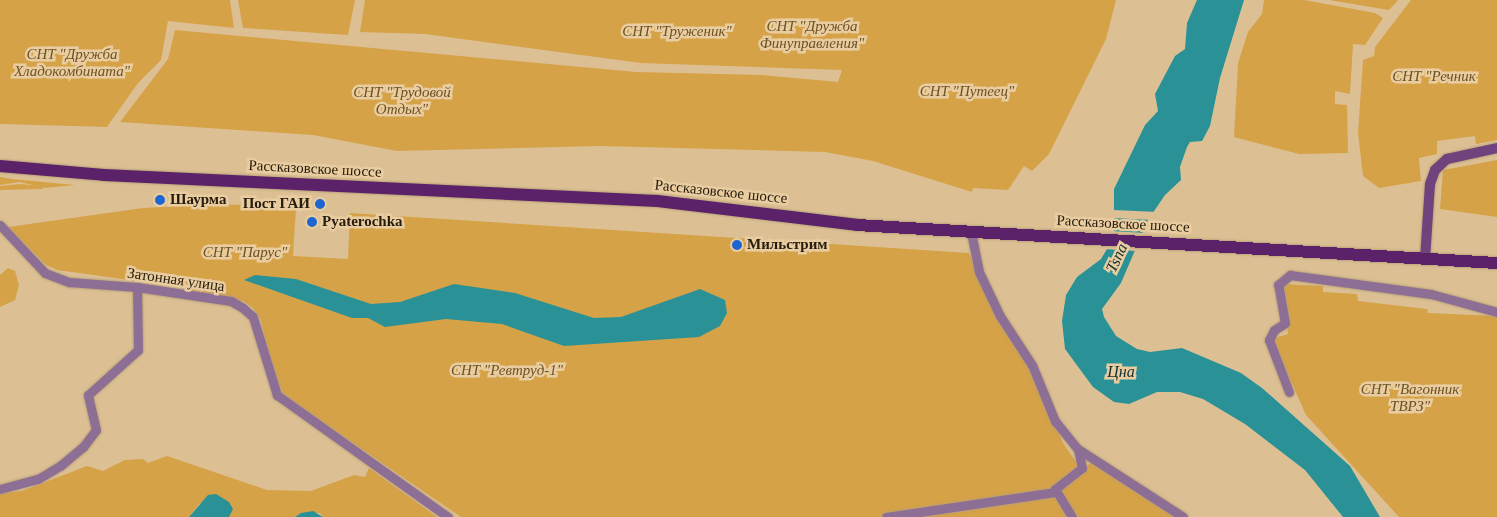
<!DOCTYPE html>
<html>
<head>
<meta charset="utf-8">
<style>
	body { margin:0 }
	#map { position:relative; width:1497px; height:517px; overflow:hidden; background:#dcc094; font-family:Georgia,serif }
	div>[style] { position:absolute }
	.green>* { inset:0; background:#d5a247 }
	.water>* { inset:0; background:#2a9296 }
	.pier>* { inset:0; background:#dcc094 }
	.roads { filter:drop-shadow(0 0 1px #b89f79) drop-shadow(0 0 1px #b89f79) }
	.street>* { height:9px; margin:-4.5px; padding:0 4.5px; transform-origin:4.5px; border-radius:4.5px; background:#8d6e95 }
	.secondary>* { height:10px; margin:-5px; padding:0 5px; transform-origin:5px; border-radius:5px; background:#70437c }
	.primary>* { height:12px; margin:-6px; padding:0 6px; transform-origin:6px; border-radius:6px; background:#5b2169 }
	.dots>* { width:14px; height:14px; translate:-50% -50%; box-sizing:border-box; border:2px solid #e9cda1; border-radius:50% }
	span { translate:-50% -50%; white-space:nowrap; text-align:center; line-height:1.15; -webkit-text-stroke:5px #e9cda1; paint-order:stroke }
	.park-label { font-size:15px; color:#6c5122; font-style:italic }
	.street-label { font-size:15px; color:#261c0b }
	.poi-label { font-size:15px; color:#261c0b; font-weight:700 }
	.left { translate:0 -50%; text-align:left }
	.right { translate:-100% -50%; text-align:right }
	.water-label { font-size:16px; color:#102f31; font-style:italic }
</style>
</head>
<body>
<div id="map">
	<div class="green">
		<div style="clip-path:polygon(0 0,230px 0,234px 28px,168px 21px,161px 60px,138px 83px,107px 127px,0 124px)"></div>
		<div style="clip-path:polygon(238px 0,355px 0,348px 35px,243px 28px)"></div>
		<div style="clip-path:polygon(365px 0,1116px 0,1106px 39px,1049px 154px,1032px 171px,1024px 166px,1008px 190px,973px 188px,972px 192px,873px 161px,825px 152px,600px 146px,397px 151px,313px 135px,120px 122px,168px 59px,175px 30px,636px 72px,762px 75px,838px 82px,842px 70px,641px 63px,425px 34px,360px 32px)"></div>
		<div style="clip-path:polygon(1264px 0,1304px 0,1375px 13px,1383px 18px,1365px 45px,1353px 44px,1350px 94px,1335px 91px,1335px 104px,1347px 105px,1348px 153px,1299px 154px,1234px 137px,1238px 63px,1248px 32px,1262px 14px)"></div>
		<div style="clip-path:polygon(1329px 0,1398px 0,1389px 10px)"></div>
		<div style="clip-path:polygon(1411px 0,1497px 0,1497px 140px,1476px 144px,1475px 136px,1437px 141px,1437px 154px,1419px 158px,1421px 181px,1379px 188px,1363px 176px,1358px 133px,1363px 60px,1374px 56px,1375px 47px)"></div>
		<div style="clip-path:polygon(1497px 160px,1497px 217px,1440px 209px,1443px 170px)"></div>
		<div style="clip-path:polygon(0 177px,12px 179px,75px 185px,45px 188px,20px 182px,0 185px)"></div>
		<div style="clip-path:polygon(20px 184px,41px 186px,43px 189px,0 190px,0 186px)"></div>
		<div style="clip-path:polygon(217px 204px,296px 207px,293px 256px,348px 259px,350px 213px,969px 253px,1007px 327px,1032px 365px,1063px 443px,1081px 469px,1096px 460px,1182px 517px,461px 517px,284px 396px,269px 360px,261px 320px,253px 308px,243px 301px,173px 286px,57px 270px,46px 265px,8px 227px,143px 208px)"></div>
		<div style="clip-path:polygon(8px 268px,15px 271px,19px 285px,15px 300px,0 307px,0 275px)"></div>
		<div style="clip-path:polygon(1283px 284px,1323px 286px,1323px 292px,1357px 294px,1358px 301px,1427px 309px,1428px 313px,1497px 316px,1497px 517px,1399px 517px,1306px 415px,1272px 339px,1288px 334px)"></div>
		<div style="clip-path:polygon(167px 456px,267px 490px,311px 491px,354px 475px,365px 477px,369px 468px,437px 517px,323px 517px,320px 513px,301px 513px,295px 517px,229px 517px,200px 503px,189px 517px,0 517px,0 493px,22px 491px,87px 466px,103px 471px,125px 460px,143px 459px,148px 463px)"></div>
	</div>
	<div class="water">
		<div style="clip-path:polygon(1197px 0,1244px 0,1220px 78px,1210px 126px,1202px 141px,1190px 142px,1187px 147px,1180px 167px,1181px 180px,1165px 195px,1148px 220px,1121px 283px,1102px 309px,1104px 317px,1116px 336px,1137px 349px,1150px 352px,1182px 348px,1241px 373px,1262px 388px,1350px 466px,1380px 517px,1343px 517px,1305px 470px,1245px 424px,1203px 399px,1180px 392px,1157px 392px,1129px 404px,1114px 402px,1093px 387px,1065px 349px,1062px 321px,1066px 295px,1077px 277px,1101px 259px,1107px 249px,1114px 231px,1114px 189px,1145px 125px,1158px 111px,1155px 94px,1175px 56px,1185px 49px,1187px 23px)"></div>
		<div style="clip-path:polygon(255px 275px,296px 279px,371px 304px,400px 302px,454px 284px,515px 293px,594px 318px,621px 317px,700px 289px,725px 300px,727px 313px,720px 326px,699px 337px,564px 346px,502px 324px,446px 319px,385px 327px,368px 318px,352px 318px,244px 280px)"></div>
		<div style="clip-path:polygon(216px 494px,229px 502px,233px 509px,229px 517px,189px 517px,208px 495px)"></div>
		<div style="clip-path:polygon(313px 511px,323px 517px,295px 517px,301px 513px)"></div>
	</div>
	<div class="pier">
		<div style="clip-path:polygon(1113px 210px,1158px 212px,1151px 220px,1112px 218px)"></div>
		<div style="clip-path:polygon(1111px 231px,1145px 233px,1136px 251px,1104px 249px)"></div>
	</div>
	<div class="roads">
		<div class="street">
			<div style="left:0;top:225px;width:66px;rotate:46.8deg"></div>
			<div style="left:45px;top:273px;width:26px;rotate:21deg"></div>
			<div style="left:69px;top:282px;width:68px;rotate:4.2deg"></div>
			<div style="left:137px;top:287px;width:95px;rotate:8.5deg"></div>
			<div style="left:231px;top:301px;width:14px;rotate:30deg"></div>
			<div style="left:243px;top:308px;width:13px;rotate:42deg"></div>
			<div style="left:253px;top:317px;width:82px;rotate:72.9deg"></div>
			<div style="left:277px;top:395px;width:210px;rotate:35.5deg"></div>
			<div style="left:971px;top:232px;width:41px;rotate:78.7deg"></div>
			<div style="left:979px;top:272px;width:49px;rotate:64.5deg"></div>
			<div style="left:1000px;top:316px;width:59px;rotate:56.9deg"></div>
			<div style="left:1032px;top:365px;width:61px;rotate:67.7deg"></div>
			<div style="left:1055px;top:421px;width:36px;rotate:51deg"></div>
			<div style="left:1078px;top:449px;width:125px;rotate:32.9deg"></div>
			<div style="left:1289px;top:392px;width:56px;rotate:-111deg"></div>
			<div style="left:1269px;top:340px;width:11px;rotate:-63deg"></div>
			<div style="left:1274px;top:330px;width:13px;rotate:-32deg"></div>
			<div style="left:1285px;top:323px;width:39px;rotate:-100deg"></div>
			<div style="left:1278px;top:285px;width:16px;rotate:-40deg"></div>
			<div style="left:1290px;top:275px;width:142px;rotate:7.7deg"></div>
			<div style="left:1431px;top:294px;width:68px;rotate:15.3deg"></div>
			<div style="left:0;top:489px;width:39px;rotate:-15deg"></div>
			<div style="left:38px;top:479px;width:26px;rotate:-31deg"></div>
			<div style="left:60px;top:466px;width:30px;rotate:-40deg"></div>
			<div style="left:83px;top:447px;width:21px;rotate:-53deg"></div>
			<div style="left:96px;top:430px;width:36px;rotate:-103deg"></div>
			<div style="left:88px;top:395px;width:67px;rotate:-42deg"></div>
			<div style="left:138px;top:350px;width:63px;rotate:-90.9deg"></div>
			<div style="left:886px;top:517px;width:171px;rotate:-8.4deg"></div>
			<div style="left:1072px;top:517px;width:33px;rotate:-121deg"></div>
			<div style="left:1055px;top:489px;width:34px;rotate:-38deg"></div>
			<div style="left:1082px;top:468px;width:19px;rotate:-102deg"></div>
		</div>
		<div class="secondary">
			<div style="left:1425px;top:259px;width:75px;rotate:-86.2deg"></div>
			<div style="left:1430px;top:184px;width:15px;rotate:-70deg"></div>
			<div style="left:1435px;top:170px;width:16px;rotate:-43deg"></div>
			<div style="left:1447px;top:159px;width:51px;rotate:-12.4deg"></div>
		</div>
		<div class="primary">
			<div style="left:0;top:166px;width:104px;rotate:4.9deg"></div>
			<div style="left:104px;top:175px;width:554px;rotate:2.69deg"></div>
			<div style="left:657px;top:201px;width:201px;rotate:6.8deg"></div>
			<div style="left:857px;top:225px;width:641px;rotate:3.4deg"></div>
		</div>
	</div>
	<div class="dots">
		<div style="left:160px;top:200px;background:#1d65d0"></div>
		<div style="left:320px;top:204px;background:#1d65d0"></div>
		<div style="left:312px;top:222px;background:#1d65d0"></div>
		<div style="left:737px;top:245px;background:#1d65d0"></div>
	</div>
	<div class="park-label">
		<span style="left:812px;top:35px">СНТ "Дружба<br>Финуправления"</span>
		<span style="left:677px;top:32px">СНТ "Труженик"</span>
		<span style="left:72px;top:63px">СНТ "Дружба<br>Хладокомбината"</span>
		<span style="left:1434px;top:77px">СНТ "Речник</span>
		<span style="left:402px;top:101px">СНТ "Трудовой<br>Отдых"</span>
		<span style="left:967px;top:92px">СНТ "Путеец"</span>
		<span style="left:245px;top:253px">СНТ "Парус"</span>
		<span style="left:507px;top:371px">СНТ "Ревтруд-1"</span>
		<span style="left:1410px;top:398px">СНТ "Вагонник<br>ТВРЗ"</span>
	</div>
	<div class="street-label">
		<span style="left:315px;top:169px;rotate:3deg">Рассказовское шоссе</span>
		<span style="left:721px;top:192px;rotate:6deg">Рассказовское шоссе</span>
		<span style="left:1123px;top:224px;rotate:3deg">Рассказовское шоссе</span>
		<span style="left:176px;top:280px;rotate:8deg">Затонная улица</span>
	</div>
	<div class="poi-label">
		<span class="left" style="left:170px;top:200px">Шаурма</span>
		<span class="right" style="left:310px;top:204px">Пост ГАИ</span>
		<span class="left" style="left:322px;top:222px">Pyaterochka</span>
		<span class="left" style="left:747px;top:245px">Мильстрим</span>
	</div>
	<div class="water-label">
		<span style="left:1117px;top:258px;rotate:-65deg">Tsna</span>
		<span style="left:1121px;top:372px">Цна</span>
	</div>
</div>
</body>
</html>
